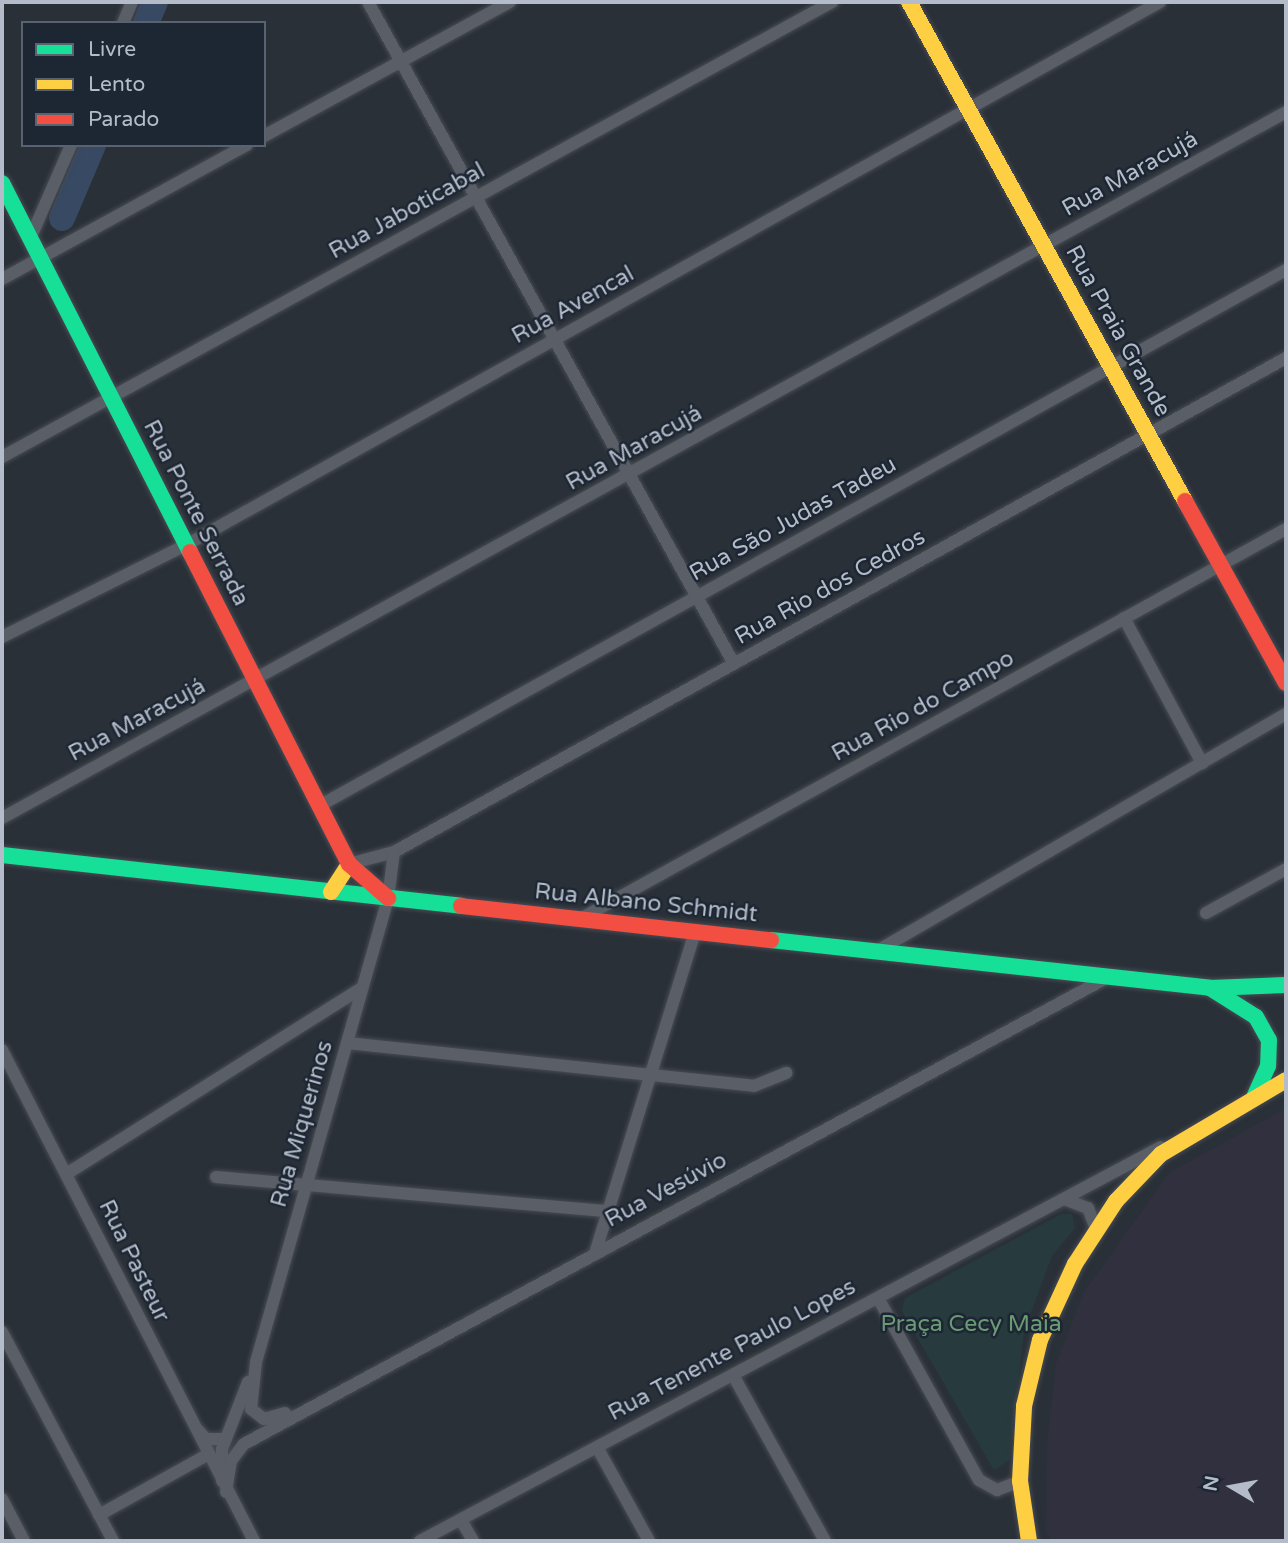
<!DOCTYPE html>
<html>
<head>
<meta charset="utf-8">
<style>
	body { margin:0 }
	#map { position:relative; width:1288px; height:1543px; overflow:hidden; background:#2a3038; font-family:"Varela Round",sans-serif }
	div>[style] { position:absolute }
	.medical>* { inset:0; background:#31303e }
	.green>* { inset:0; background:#273a3e }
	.river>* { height:26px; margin:-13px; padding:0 13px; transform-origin:13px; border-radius:13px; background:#384963 }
	.roads { filter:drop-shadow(0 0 2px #484c53) drop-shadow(0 0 2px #484c53) }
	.street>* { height:12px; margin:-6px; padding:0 6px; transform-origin:6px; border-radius:6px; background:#5a5e66 }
	.fast>* { height:16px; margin:-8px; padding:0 8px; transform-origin:8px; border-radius:8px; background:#16e098 }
	.slow>* { height:16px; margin:-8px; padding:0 8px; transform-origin:8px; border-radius:8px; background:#ffcf43 }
	.jam>* { height:16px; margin:-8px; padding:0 8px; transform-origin:8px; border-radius:8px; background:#f24e42 }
	span { translate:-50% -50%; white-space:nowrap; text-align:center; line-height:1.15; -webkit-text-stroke:5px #1d2633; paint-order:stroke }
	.street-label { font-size:23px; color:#b4bcc9 }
	.park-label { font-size:23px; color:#6b9a76 }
	.frame { position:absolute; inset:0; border:4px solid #b4bcc9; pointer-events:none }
	.legend { position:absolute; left:21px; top:21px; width:245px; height:126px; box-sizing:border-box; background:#1d2633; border:2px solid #59626f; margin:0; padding:9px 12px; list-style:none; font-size:21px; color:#b4bcc9 }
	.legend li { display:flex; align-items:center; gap:14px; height:35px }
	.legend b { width:35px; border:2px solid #59626f }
	.north { position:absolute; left:1197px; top:1452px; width:70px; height:70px; -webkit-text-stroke:5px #1d2633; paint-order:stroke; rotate:280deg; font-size:19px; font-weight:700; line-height:28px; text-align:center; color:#b4bcc9 }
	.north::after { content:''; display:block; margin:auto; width:24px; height:32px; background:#b4bcc9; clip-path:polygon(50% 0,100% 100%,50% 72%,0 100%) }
</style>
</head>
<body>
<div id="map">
	<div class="medical">
		<div style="clip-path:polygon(1286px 1108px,1286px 1541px,1052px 1541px,1046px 1531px,1047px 1445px,1056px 1363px,1084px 1292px,1169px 1173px)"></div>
	</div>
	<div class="green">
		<div style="clip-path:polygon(1061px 1214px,1072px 1214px,1075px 1228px,1052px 1256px,1024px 1331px,1009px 1460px,994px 1470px,902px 1311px,905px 1298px)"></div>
	</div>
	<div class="river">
		<div style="left:146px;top:23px;width:23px;rotate:-67deg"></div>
		<div style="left:62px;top:218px;width:79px;rotate:-67deg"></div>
	</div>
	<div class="roads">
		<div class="street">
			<div style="left:368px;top:2px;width:756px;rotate:61.06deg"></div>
			<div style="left:123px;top:23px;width:23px;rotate:-67deg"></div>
			<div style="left:264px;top:136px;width:280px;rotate:-28.6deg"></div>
			<div style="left:30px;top:239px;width:103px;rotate:-66.4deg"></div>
			<div style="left:2px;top:279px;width:279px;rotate:-28.7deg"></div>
			<div style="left:2px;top:457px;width:947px;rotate:-28.73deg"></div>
			<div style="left:1124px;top:618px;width:165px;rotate:61.7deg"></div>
			<div style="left:2px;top:637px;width:206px;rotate:-26.6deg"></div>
			<div style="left:186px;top:545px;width:1115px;rotate:-29.14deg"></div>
			<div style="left:319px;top:806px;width:1106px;rotate:-29deg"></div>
			<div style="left:2px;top:818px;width:1465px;rotate:-28.8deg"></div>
			<div style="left:349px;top:864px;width:47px;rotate:-14.9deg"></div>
			<div style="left:394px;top:852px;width:1020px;rotate:-28.98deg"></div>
			<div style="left:1206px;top:913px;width:91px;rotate:-28.8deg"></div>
			<div style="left:580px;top:919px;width:807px;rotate:-28.92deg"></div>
			<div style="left:877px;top:951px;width:473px;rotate:-30.1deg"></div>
			<div style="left:347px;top:1043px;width:409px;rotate:6deg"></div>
			<div style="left:754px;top:1086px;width:35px;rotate:-22deg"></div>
			<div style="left:2px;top:1050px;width:552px;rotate:62.83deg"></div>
			<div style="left:68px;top:1173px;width:347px;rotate:-32.2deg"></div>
			<div style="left:216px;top:1177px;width:393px;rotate:5deg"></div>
			<div style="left:1064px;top:1199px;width:26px;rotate:21deg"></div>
			<div style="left:1088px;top:1208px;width:22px;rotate:69deg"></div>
			<div style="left:596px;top:1250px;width:333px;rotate:-72.7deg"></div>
			<div style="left:878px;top:1298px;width:208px;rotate:61deg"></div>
			<div style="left:979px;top:1480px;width:21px;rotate:29deg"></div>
			<div style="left:997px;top:1490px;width:25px;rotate:-21deg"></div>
			<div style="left:2px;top:1332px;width:237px;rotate:62deg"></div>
			<div style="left:733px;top:1375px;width:190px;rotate:61deg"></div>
			<div style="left:285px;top:1413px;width:22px;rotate:164deg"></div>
			<div style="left:264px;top:1419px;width:16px;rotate:-142deg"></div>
			<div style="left:251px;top:1409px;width:47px;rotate:-83.9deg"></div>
			<div style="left:256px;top:1362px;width:482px;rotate:-74.1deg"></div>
			<div style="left:388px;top:898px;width:46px;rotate:-82.6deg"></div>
			<div style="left:197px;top:1429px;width:13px;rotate:48deg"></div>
			<div style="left:206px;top:1439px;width:20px"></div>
			<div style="left:597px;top:1447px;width:107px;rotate:61deg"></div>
			<div style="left:222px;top:1481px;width:32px;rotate:-90deg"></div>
			<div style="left:222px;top:1449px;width:72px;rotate:-68.8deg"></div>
			<div style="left:226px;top:1492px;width:31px;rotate:-81deg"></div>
			<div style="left:231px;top:1461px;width:21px;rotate:-53deg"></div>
			<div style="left:244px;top:1444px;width:982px;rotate:-28.39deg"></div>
			<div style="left:2px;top:1499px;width:47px;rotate:62.4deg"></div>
			<div style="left:99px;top:1515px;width:121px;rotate:-29.1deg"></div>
			<div style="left:461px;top:1520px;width:24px;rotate:60deg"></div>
			<div style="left:420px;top:1541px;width:839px;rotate:-28deg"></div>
		</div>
		<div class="fast">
			<div style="left:2px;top:183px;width:414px;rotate:63deg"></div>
			<div style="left:2px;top:855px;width:462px;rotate:6.3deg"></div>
			<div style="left:771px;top:940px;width:442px;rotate:6.2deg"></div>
			<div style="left:1210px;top:988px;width:76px;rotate:-2.3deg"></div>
			<div style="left:1210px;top:988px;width:54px;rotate:32.2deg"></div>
			<div style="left:1256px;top:1017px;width:26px;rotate:61deg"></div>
			<div style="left:1269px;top:1040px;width:26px;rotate:92deg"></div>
			<div style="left:1268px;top:1066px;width:34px;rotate:114deg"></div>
		</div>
		<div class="slow">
			<div style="left:909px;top:2px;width:570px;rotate:61.05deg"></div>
			<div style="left:331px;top:892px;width:33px;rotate:-57deg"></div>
			<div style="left:1029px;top:1541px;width:61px;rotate:-98.5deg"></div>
			<div style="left:1020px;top:1481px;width:75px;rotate:-86.9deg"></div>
			<div style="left:1024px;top:1406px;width:68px;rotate:-76.4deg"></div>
			<div style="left:1040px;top:1340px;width:84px;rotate:-65.3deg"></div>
			<div style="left:1075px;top:1264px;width:75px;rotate:-56.9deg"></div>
			<div style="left:1116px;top:1201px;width:65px;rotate:-46.2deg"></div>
			<div style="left:1161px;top:1154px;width:145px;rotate:-30.6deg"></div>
		</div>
		<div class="jam">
			<div style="left:1185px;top:501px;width:208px;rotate:61deg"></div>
			<div style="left:190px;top:552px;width:350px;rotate:63deg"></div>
			<div style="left:349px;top:864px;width:52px;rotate:41.1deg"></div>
			<div style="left:461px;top:906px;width:312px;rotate:6.3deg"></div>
		</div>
	</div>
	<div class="street-label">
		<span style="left:1130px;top:174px;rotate:-29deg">Rua Maracujá</span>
		<span style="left:407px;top:211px;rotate:-29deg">Rua Jaboticabal</span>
		<span style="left:573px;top:305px;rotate:-29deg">Rua Avencal</span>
		<span style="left:1118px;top:331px;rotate:61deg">Rua Praia Grande</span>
		<span style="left:634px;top:448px;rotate:-29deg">Rua Maracujá</span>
		<span style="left:196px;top:513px;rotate:63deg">Rua Ponte Serrada</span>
		<span style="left:793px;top:519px;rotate:-29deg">Rua São Judas Tadeu</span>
		<span style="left:830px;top:587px;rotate:-29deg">Rua Rio dos Cedros</span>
		<span style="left:923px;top:706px;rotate:-29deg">Rua Rio do Campo</span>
		<span style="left:137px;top:720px;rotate:-28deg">Rua Maracujá</span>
		<span style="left:646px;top:903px;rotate:6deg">Rua Albano Schmidt</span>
		<span style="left:302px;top:1124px;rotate:-74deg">Rua Miquerinos</span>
		<span style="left:666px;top:1190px;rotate:-28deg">Rua Vesúvio</span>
		<span style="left:134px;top:1261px;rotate:64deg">Rua Pasteur</span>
		<span style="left:732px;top:1350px;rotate:-28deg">Rua Tenente Paulo Lopes</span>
	</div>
	<div class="park-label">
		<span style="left:971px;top:1324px">Praça Cecy Maia</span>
	</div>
	<div class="frame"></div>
	<ul class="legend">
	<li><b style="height:9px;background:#16e098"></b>Livre</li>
	<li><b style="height:9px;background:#ffcf43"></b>Lento</li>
	<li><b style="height:9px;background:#f24e42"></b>Parado</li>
	</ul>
	<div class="north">N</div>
</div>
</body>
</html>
